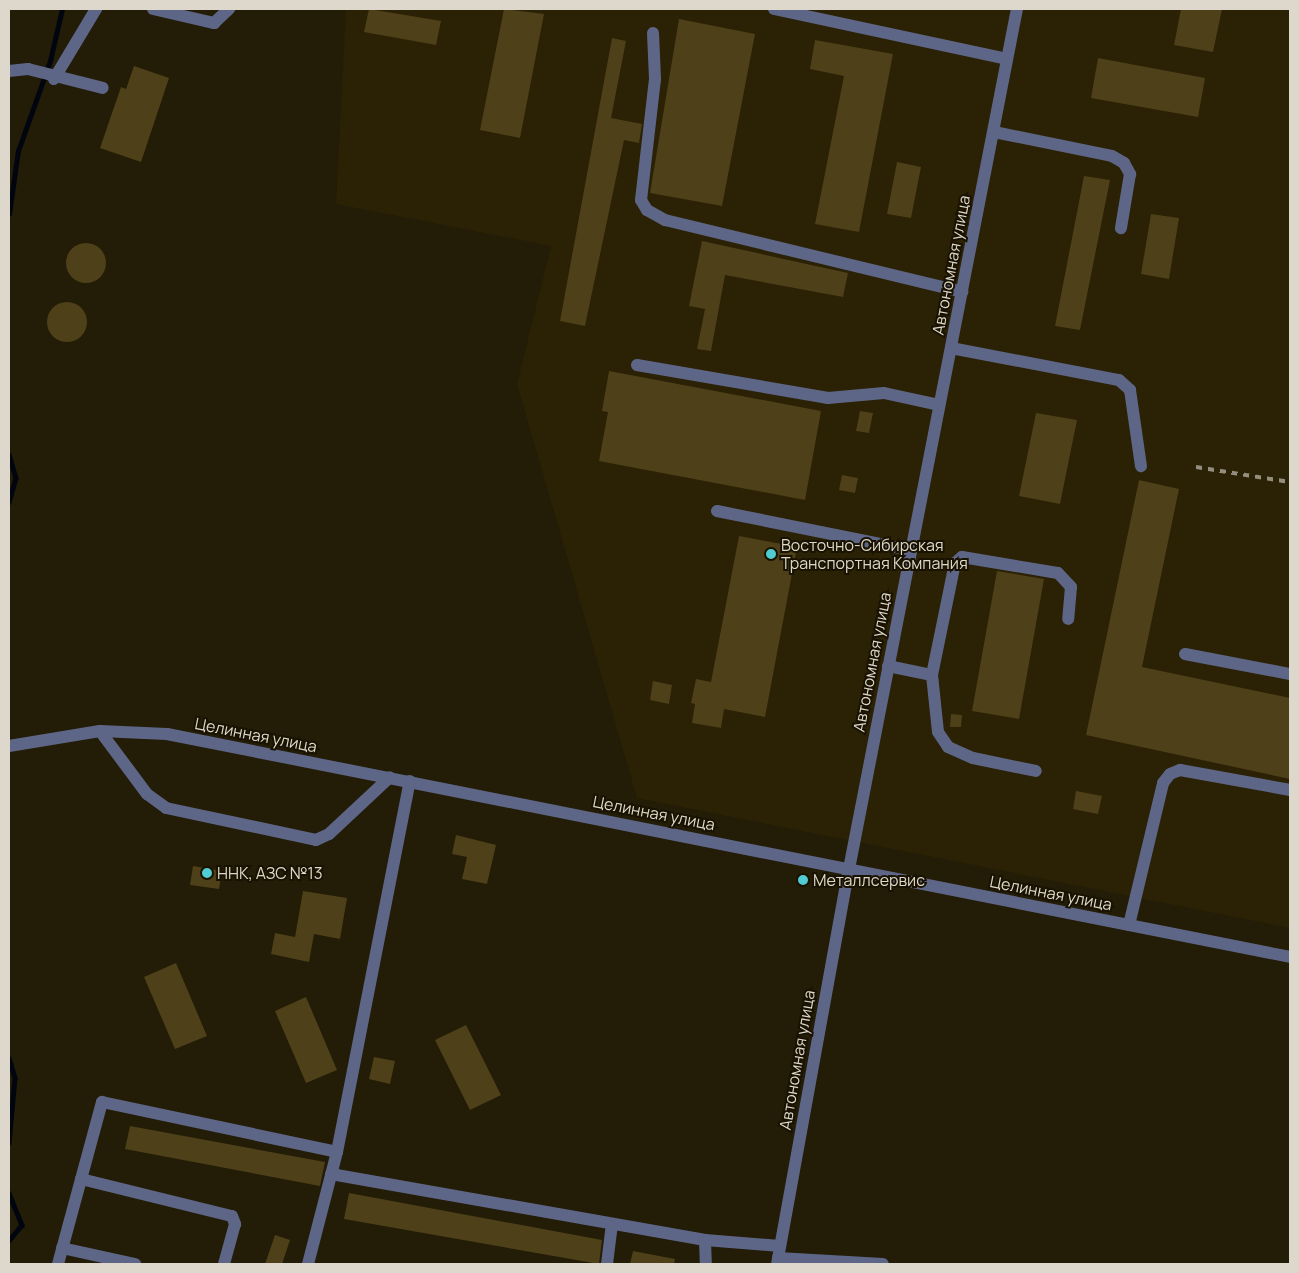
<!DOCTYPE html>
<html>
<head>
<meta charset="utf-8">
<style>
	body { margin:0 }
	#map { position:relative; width:1299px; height:1273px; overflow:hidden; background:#231c07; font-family:Manrope,sans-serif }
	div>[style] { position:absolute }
	.built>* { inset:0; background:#2b2104 }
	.stream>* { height:4.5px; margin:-2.25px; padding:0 2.25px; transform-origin:2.25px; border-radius:2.25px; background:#00050f }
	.building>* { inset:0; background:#4e4018 }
	.round { border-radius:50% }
	.minor>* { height:12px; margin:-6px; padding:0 6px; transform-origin:6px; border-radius:6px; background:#5e6687 }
	.rail>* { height:4px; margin-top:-2px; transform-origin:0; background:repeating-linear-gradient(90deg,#948e7e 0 6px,transparent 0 12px) }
	.dots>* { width:14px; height:14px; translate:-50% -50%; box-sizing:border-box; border:2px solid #191201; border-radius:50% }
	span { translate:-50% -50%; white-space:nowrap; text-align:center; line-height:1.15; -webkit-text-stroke:4px #191201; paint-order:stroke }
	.street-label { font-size:16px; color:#ddd8cb }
	.poi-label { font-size:16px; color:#ddd8cb }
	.left { translate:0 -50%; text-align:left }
	.frame { position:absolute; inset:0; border:10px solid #ddd8cb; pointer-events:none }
</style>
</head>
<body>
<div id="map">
	<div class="built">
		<div style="clip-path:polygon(346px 9px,1290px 9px,1290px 928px,637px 798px,517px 384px,551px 246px,336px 204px)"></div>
	</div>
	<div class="stream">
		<div style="left:9px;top:214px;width:64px;rotate:-81.9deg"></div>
		<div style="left:18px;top:151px;width:96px;rotate:-70.4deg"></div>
		<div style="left:50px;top:61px;width:53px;rotate:-77deg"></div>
		<div style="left:9px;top:454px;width:25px;rotate:74deg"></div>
		<div style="left:16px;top:478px;width:25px;rotate:106deg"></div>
		<div style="left:9px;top:1058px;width:21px;rotate:73deg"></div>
		<div style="left:15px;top:1078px;width:65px;rotate:95.3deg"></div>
		<div style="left:9px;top:1193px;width:35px;rotate:68deg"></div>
		<div style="left:22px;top:1225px;width:21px;rotate:129deg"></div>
	</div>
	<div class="building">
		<div style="clip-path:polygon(369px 9px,441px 21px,436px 45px,364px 32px)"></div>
		<div style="clip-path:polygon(504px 9px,544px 14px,520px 138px,480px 130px)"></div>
		<div style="clip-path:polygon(1181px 9px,1222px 9px,1213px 52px,1174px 45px)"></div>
		<div style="clip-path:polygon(679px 19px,755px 34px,722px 206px,650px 193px)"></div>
		<div style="clip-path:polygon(612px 38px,626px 41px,611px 118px,642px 124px,639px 143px,624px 140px,585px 326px,560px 321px)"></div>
		<div style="clip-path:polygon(815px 40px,893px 54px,859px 232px,815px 224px,844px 76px,810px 69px)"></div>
		<div style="clip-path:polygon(1098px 58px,1205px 78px,1198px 117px,1091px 98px)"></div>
		<div style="clip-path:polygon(134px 66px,169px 78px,141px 162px,100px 148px,121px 87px,126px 89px)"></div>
		<div style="clip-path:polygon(897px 162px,921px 167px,911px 218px,887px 214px)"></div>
		<div style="clip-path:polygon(1084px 176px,1110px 180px,1080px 330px,1055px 326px)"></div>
		<div style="clip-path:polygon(1151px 214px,1179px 218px,1169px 279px,1141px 274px)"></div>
		<div style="clip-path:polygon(702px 241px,848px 273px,843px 297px,725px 275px,711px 351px,697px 349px,705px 309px,689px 306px)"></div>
		<div class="round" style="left:66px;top:243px;width:40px;height:40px"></div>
		<div class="round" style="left:47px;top:302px;width:40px;height:40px"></div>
		<div style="clip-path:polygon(609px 371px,821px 411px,805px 500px,599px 461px,608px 412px,602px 411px)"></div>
		<div style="clip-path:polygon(860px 411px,873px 413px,869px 433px,856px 431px)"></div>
		<div style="clip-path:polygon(1036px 413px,1077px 420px,1060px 504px,1019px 496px)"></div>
		<div style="clip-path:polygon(842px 475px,858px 478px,855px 493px,839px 490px)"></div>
		<div style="clip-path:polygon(1139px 480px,1179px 489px,1142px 667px,1290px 698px,1290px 779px,1086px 735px)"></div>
		<div style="clip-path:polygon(739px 536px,797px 547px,765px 717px,724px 709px,721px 728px,692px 723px,695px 704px,691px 703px,696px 679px,711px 682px)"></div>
		<div style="clip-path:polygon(997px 571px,1044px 579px,1019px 719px,972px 711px)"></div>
		<div style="clip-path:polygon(653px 681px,672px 685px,669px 704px,650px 700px)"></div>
		<div style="clip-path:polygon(951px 714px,962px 715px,961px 727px,950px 727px)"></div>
		<div style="clip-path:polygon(1076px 791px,1102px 796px,1098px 814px,1073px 809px)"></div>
		<div style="clip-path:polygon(456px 835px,496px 845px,487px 884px,462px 879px,467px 857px,452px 854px)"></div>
		<div style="clip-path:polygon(193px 866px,222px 871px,219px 889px,190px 885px)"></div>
		<div style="clip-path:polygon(303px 891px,347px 898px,340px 939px,314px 934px,309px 962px,271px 954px,275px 933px,295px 937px)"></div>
		<div style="clip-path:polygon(176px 963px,207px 1036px,175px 1049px,144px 977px)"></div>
		<div style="clip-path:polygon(306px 997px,337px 1070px,306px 1083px,275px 1011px)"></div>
		<div style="clip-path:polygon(466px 1025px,501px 1095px,470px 1110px,435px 1040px)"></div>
		<div style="clip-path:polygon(374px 1057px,395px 1061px,390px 1084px,369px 1079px)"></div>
		<div style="clip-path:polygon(130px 1126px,325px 1162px,320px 1186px,125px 1149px)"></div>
		<div style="clip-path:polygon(349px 1193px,602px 1240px,599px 1264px,344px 1219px)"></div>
		<div style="clip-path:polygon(275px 1235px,290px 1240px,282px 1264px,265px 1264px)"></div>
		<div style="clip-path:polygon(633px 1251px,675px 1259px,674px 1264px,630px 1264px)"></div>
	</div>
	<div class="minor">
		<div style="left:153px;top:9px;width:63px;rotate:12.9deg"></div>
		<div style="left:214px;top:23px;width:21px;rotate:-43deg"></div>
		<div style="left:774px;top:9px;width:238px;rotate:12.1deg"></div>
		<div style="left:653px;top:33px;width:46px;rotate:87.5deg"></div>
		<div style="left:655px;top:79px;width:122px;rotate:96.6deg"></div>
		<div style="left:641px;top:200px;width:12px;rotate:59deg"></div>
		<div style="left:647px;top:210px;width:21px;rotate:29deg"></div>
		<div style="left:665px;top:220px;width:306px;rotate:13.6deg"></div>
		<div style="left:9px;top:71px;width:19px;rotate:-6deg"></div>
		<div style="left:28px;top:69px;width:77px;rotate:14.2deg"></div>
		<div style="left:54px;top:79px;width:82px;rotate:-59deg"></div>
		<div style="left:994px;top:132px;width:120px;rotate:11.5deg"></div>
		<div style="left:1112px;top:156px;width:14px;rotate:30deg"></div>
		<div style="left:1124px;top:163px;width:13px;rotate:61deg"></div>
		<div style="left:1130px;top:174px;width:55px;rotate:99.5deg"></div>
		<div style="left:951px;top:348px;width:171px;rotate:10.8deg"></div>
		<div style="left:1119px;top:380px;width:15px;rotate:42deg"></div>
		<div style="left:1130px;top:390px;width:77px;rotate:81.8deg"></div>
		<div style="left:637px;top:365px;width:194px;rotate:9.8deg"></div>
		<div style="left:828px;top:398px;width:56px;rotate:-5.1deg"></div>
		<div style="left:884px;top:393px;width:56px;rotate:12.3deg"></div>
		<div style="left:717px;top:511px;width:198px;rotate:11.4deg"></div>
		<div style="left:1185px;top:654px;width:107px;rotate:10.8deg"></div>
		<div style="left:888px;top:666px;width:45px;rotate:11.6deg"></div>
		<div style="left:932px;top:675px;width:57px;rotate:84deg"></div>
		<div style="left:938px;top:732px;width:18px;rotate:56deg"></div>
		<div style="left:948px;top:747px;width:27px;rotate:24deg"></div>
		<div style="left:973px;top:758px;width:64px;rotate:11.7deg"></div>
		<div style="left:932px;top:675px;width:114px;rotate:-78.4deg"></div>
		<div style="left:955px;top:563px;width:9px;rotate:-41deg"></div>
		<div style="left:962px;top:557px;width:97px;rotate:9.5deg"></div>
		<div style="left:1058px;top:573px;width:19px;rotate:47deg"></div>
		<div style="left:1071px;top:587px;width:32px;rotate:95deg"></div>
		<div style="left:100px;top:731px;width:79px;rotate:53.3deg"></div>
		<div style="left:147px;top:794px;width:24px;rotate:36deg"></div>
		<div style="left:166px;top:808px;width:153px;rotate:12deg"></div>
		<div style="left:316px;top:840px;width:14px;rotate:-25deg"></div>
		<div style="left:329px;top:834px;width:83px;rotate:-43.1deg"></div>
		<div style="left:9px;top:746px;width:92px;rotate:-9.4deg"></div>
		<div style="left:100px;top:731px;width:67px;rotate:2.6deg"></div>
		<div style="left:167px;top:734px;width:1145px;rotate:11.23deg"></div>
		<div style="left:1129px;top:925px;width:146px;rotate:-76.5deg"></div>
		<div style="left:1163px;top:783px;width:11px;rotate:-52deg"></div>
		<div style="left:1170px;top:774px;width:11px;rotate:-22deg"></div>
		<div style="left:1180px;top:770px;width:112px;rotate:10.3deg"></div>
		<div style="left:331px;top:1174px;width:380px;rotate:10deg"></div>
		<div style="left:705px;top:1240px;width:75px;rotate:4.6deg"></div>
		<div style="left:81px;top:1179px;width:155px;rotate:13.8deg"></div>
		<div style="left:232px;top:1216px;width:9px;rotate:69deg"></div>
		<div style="left:235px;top:1224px;width:41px;rotate:105.4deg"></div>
		<div style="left:705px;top:1240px;width:24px;rotate:88deg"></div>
		<div style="left:62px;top:1248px;width:75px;rotate:12.4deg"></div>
		<div style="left:778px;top:1258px;width:105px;rotate:3.3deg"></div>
		<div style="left:58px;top:1264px;width:168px;rotate:-74.8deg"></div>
		<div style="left:102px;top:1102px;width:240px;rotate:12deg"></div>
		<div style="left:308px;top:1264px;width:116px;rotate:-75.5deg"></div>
		<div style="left:337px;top:1152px;width:378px;rotate:-78.9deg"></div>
		<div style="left:607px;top:1264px;width:40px;rotate:-82.9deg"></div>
		<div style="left:777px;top:1264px;width:402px;rotate:-79.7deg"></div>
		<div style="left:849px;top:869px;width:876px;rotate:-78.95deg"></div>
	</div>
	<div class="rail">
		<div style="left:1196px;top:467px;width:95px;rotate:9.1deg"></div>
	</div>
	<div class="dots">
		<div style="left:771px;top:554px;background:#51ccd2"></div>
		<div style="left:207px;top:873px;background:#51ccd2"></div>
		<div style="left:803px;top:880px;background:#51ccd2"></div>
	</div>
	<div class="street-label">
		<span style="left:951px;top:265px;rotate:-79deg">Автономная улица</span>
		<span style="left:872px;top:662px;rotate:-79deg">Автономная улица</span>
		<span style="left:256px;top:735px;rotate:11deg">Целинная улица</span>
		<span style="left:654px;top:813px;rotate:11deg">Целинная улица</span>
		<span style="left:1051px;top:893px;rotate:11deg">Целинная улица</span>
		<span style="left:797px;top:1060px;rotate:-80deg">Автономная улица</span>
	</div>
	<div class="poi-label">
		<span class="left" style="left:781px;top:554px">Восточно-Сибирская<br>Транспортная Компания</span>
		<span class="left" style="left:217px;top:873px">ННК, АЗС №13</span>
		<span class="left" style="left:813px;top:880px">Металлсервис</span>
	</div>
	<div class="frame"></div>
</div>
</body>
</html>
